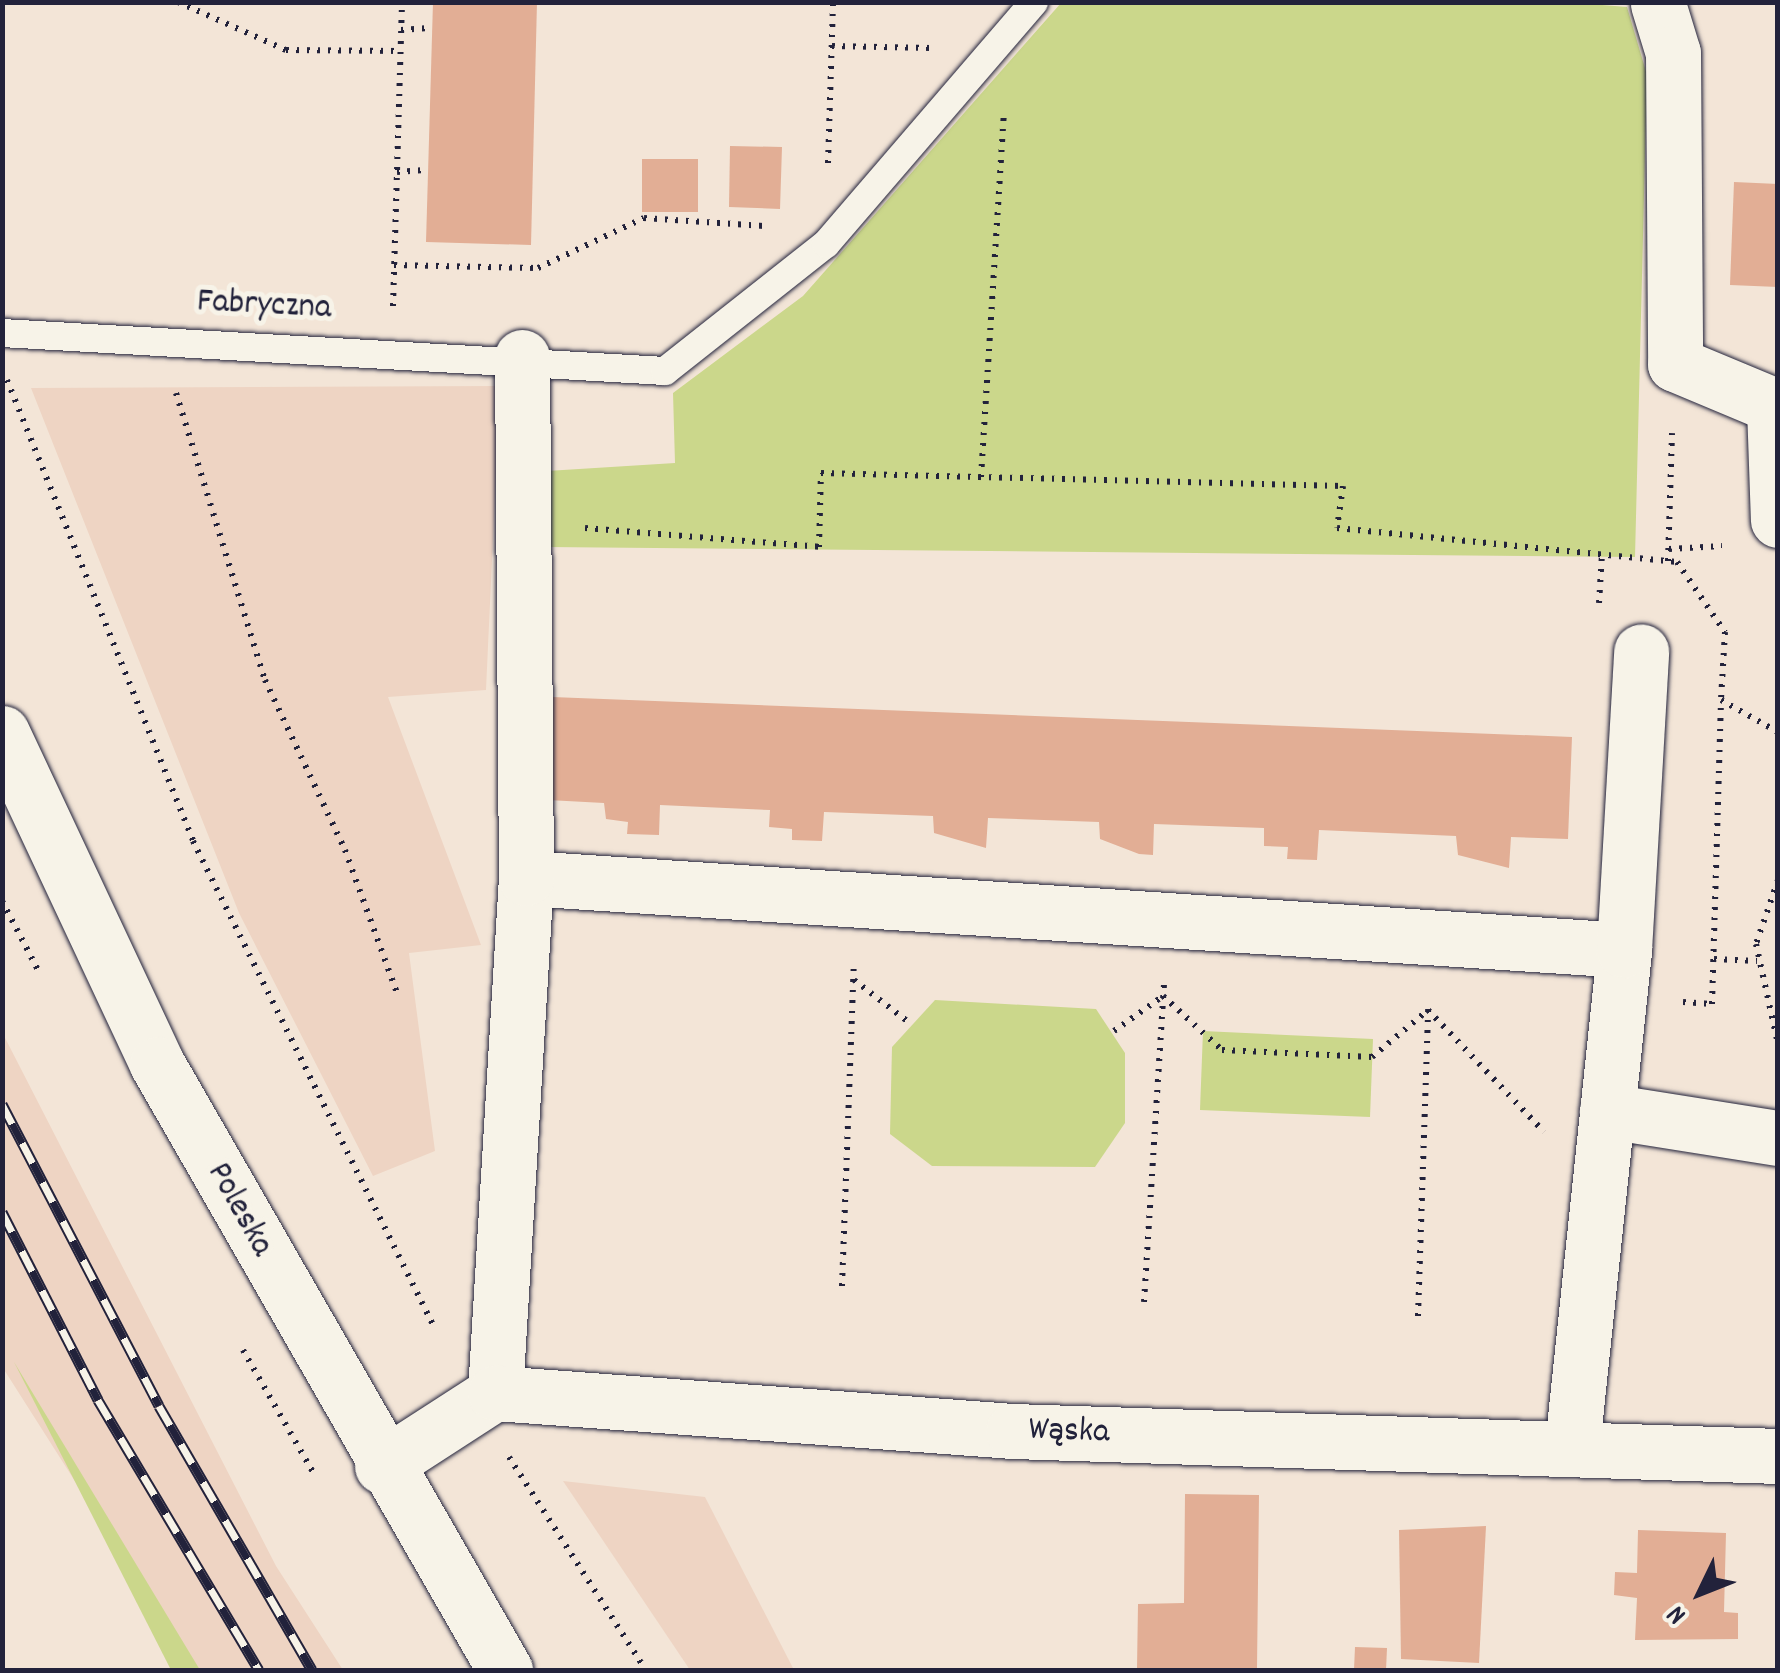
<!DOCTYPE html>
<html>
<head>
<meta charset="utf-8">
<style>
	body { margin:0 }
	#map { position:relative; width:1780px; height:1673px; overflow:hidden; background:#f3e5d7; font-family:Dekko,sans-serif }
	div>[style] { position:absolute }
	.built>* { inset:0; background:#eed4c3 }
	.green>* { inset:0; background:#cbd78b }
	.building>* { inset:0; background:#e2ae95 }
	.path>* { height:6px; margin-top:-3px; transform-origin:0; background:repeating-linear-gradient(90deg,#22223b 0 2.5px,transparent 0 10.5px) }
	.roads { filter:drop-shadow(0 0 2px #22223b) drop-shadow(0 0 2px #22223b) }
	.lane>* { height:28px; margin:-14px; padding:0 14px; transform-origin:14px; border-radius:14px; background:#f7f3e8 }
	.street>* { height:55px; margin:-27.5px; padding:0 27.5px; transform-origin:27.5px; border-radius:27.5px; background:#f7f3e8 }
	.secondary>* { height:55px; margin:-27.5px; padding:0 27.5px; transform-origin:27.5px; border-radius:27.5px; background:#f7f3e8 }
	.rail>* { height:11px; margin-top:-5.5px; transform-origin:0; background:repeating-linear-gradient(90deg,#f7f3e8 0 22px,#22223b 0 44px); box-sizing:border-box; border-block:2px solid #22223b }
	span { translate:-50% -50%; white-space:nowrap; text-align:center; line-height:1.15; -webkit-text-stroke:10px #f7f3e8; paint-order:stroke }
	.street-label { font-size:35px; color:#22223b }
	.frame { position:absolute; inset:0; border:5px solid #22223b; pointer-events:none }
	.north { position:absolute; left:1650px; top:1543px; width:100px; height:100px; -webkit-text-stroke:8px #f7f3e8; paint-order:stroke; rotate:227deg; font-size:28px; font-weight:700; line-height:40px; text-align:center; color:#22223b }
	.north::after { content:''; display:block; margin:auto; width:35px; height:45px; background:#22223b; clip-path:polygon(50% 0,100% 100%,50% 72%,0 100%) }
</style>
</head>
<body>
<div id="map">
	<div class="built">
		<div style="clip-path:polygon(500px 386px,486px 690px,388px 697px,481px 945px,409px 953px,435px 1151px,373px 1176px,239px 913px,31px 388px)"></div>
		<div style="clip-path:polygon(2px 1032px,276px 1566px,343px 1670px,195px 1670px,3px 1368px)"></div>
		<div style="clip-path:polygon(563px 1481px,705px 1497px,794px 1670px,690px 1670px)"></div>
	</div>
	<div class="green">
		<div style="clip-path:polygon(1565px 2px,1627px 7px,1647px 75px,1635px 557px,546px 547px,547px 471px,675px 463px,673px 393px,803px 296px,1061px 3px)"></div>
		<div style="clip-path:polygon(935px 1000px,1096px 1009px,1125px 1053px,1125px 1123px,1095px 1167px,932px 1166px,890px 1134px,892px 1047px)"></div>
		<div style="clip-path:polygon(1203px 1031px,1373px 1039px,1370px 1117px,1200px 1110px)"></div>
		<div style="clip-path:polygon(14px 1362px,200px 1670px,171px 1670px)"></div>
	</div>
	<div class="building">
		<div style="clip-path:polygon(433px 2px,537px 2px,531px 245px,426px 242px)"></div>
		<div style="clip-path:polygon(730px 146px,782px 147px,780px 209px,729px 207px)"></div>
		<div style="clip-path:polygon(642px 159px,698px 159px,698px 212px,642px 212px)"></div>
		<div style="clip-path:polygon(1734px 182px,1778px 184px,1778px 287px,1730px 285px)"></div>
		<div style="clip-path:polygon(552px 697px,1572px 737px,1568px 839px,1511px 837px,1509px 868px,1458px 855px,1456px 836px,1319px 830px,1317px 860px,1287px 859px,1288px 847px,1264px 846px,1264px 828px,1154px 824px,1153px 855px,1139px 854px,1100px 839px,1099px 822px,988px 818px,986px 848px,934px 833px,933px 816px,824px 812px,822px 841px,792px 840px,792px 829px,769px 827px,770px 810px,660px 805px,659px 835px,627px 834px,628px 822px,606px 819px,604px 803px,548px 800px)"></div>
		<div style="clip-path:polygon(1185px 1494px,1259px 1495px,1257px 1669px,1137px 1668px,1138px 1604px,1184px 1603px)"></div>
		<div style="clip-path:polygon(1486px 1526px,1479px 1663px,1401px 1659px,1399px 1530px)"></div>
		<div style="clip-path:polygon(1638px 1530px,1726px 1533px,1724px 1612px,1738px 1613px,1738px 1639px,1635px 1640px,1637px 1598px,1614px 1595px,1615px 1572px,1637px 1573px)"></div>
		<div style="clip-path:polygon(1355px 1647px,1387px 1648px,1386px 1670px,1354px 1670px)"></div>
	</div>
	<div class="path">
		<div style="left:178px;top:2px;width:118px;rotate:24deg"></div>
		<div style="left:286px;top:50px;width:115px;rotate:0.5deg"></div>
		<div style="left:401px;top:30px;width:31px;rotate:-4deg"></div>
		<div style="left:832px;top:46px;width:99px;rotate:1.2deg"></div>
		<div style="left:828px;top:163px;width:161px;rotate:-88.2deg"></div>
		<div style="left:397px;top:172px;width:31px;rotate:-4deg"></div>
		<div style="left:394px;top:265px;width:144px;rotate:1.2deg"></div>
		<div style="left:538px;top:268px;width:117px;rotate:-25.3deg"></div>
		<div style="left:644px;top:218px;width:122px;rotate:3.8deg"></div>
		<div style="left:393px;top:306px;width:304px;rotate:-88.3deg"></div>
		<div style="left:7px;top:380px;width:497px;rotate:68deg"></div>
		<div style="left:193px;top:841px;width:545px;rotate:63.62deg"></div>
		<div style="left:176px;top:393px;width:300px;rotate:72.8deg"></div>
		<div style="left:265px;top:680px;width:188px;rotate:64.8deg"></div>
		<div style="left:345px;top:850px;width:155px;rotate:70deg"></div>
		<div style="left:981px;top:477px;width:366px;rotate:-86.4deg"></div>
		<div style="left:585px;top:528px;width:235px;rotate:4.6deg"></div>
		<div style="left:819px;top:547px;width:74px;rotate:-88.5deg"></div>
		<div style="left:821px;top:473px;width:522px;rotate:1.43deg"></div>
		<div style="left:1343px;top:486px;width:42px;rotate:98.1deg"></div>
		<div style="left:1337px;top:528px;width:342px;rotate:5.7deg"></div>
		<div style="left:1677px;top:562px;width:85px;rotate:55.6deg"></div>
		<div style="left:1725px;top:632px;width:68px;rotate:93.4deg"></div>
		<div style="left:1721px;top:700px;width:65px;rotate:29.3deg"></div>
		<div style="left:1669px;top:549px;width:53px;rotate:-3.2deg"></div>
		<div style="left:1668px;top:561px;width:128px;rotate:-88.2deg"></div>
		<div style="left:1599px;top:603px;width:49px;rotate:-86.5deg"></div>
		<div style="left:1778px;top:880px;width:68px;rotate:109deg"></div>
		<div style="left:1756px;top:944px;width:102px;rotate:77.6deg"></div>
		<div style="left:2px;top:901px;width:82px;rotate:62.5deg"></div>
		<div style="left:1714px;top:959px;width:43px;rotate:2.7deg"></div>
		<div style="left:854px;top:980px;width:67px;rotate:37.7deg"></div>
		<div style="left:1683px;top:1002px;width:29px;rotate:4deg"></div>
		<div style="left:1712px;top:1004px;width:303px;rotate:-88.3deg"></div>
		<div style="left:1114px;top:1031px;width:60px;rotate:-35.5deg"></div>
		<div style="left:1163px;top:996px;width:80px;rotate:42.5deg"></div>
		<div style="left:1222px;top:1050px;width:150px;rotate:2.7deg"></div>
		<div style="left:1372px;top:1057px;width:73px;rotate:-40deg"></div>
		<div style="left:1428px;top:1010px;width:168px;rotate:46.4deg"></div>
		<div style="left:842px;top:1286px;width:325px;rotate:-87.9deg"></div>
		<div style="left:1144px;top:1302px;width:322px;rotate:-86.4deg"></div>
		<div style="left:1418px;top:1316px;width:308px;rotate:-88.1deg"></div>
		<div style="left:243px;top:1350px;width:143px;rotate:60.2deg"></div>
		<div style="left:509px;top:1457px;width:253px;rotate:57.3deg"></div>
	</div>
	<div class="roads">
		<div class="lane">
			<div style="left:2px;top:333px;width:664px;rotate:3.28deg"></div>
			<div style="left:665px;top:371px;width:205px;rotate:-38.3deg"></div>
			<div style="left:826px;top:244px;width:319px;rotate:-49.3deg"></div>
		</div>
		<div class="street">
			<div style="left:1658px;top:4px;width:51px;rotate:73deg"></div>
			<div style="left:1673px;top:53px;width:311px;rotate:89.6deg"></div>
			<div style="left:1675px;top:364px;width:112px;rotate:22.7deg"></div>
			<div style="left:1774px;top:407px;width:113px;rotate:88deg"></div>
			<div style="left:526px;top:878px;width:1100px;rotate:3.75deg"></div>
			<div style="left:1607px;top:1111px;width:173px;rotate:9deg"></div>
			<div style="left:495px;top:1393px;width:516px;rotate:-86.56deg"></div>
			<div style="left:526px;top:878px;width:521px;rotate:-90.44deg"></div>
			<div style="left:1572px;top:1446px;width:499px;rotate:-84deg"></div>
			<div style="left:1624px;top:950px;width:299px;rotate:-86.7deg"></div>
			<div style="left:382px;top:1466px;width:135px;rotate:-32.9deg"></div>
			<div style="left:495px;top:1393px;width:519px;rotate:4.2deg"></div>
			<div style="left:1013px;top:1431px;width:765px;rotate:1.87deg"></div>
		</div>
		<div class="secondary">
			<div style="left:2px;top:733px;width:365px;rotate:64.9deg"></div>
			<div style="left:157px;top:1064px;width:699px;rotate:60.13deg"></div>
		</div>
	</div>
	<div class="rail">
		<div style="left:2px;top:1104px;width:340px;rotate:62.5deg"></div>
		<div style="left:159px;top:1406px;width:305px;rotate:59.9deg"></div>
		<div style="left:2px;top:1212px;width:211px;rotate:62.9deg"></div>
		<div style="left:98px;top:1400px;width:314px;rotate:59.2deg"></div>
	</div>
	<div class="street-label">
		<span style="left:264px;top:306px;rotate:3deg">Fabryczna</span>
		<span style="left:239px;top:1210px;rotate:61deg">Poleska</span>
		<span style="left:1069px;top:1432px;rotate:2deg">Wąska</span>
	</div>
	<div class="frame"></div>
	<div class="north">N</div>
</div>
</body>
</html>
